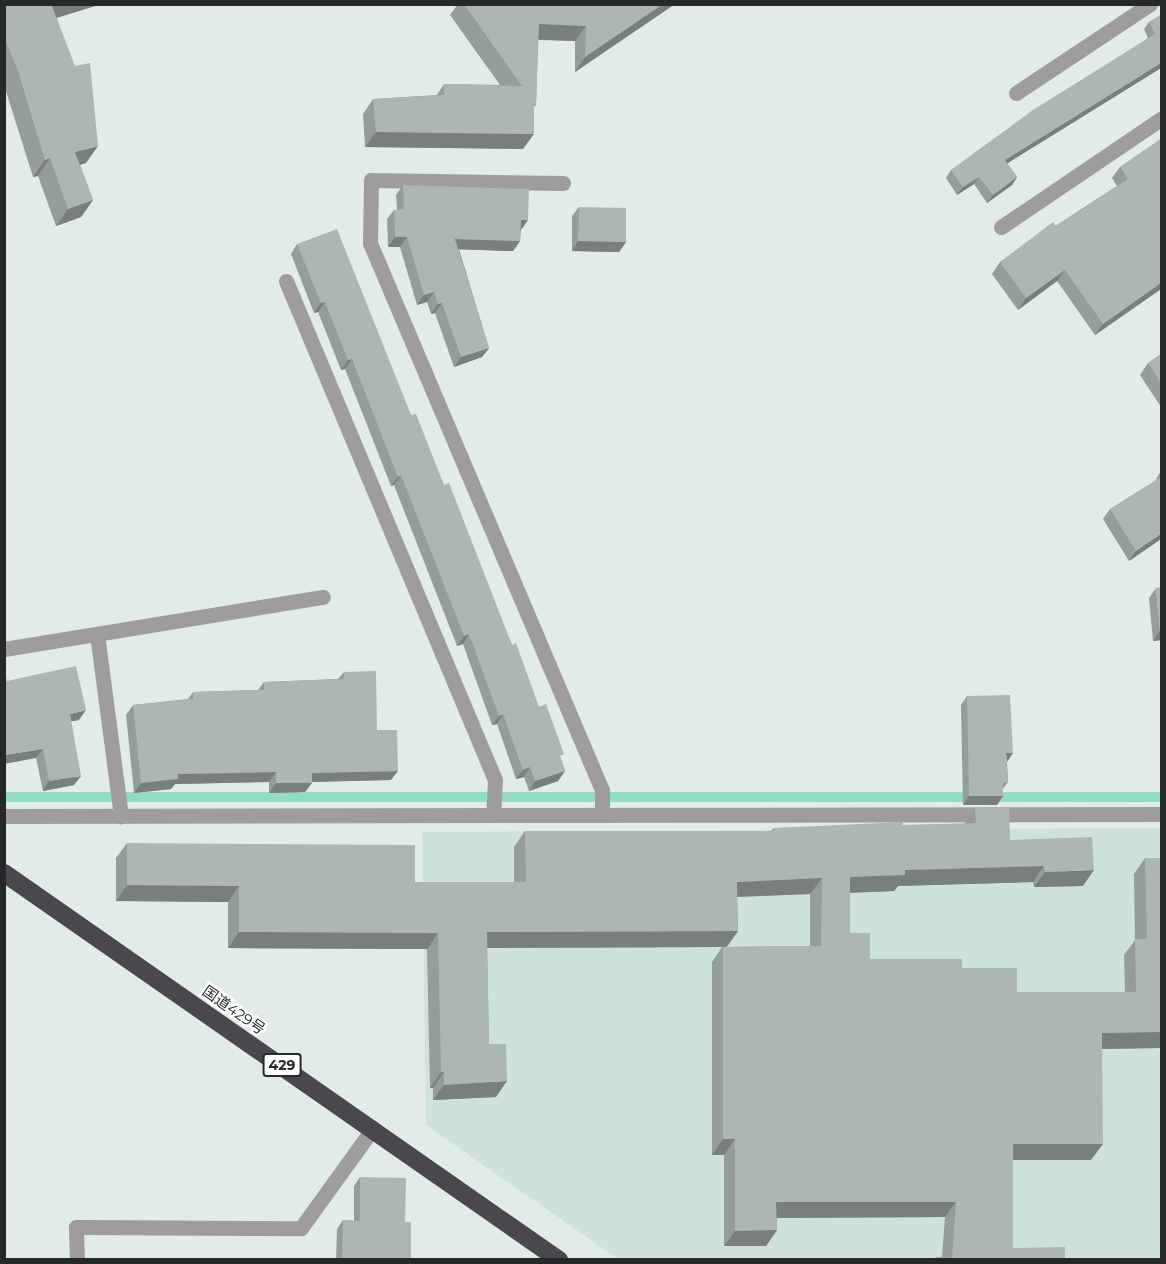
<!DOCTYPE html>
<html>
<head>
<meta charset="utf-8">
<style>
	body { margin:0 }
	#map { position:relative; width:1166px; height:1264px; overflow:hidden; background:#e1ebe8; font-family:Montserrat,"Noto Sans JP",sans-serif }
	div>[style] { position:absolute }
	.built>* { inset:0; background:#cee1db }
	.stream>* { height:10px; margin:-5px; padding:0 5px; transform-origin:5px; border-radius:5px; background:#90dcc6 }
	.minor>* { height:15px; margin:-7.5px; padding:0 7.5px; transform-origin:7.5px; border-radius:7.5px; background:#9e9c9f }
	.highway>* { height:18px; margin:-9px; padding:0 9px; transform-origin:9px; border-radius:9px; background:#4b474e }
	.wall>* { inset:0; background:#949d9a }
	.shaded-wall>* { inset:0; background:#787f7d }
	.building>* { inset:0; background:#acb6b3 }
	span { translate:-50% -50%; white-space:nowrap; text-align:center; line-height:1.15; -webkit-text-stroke:5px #fff; paint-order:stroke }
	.shield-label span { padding:2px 4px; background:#fff; border:2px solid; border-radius:4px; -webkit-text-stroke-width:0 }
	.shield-label { font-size:14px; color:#252928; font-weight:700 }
	.street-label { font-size:15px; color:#252928 }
	.frame { position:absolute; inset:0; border:6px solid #252928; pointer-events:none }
</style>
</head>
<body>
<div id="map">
	<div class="built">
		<div style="clip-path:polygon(1161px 828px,1161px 1259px,618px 1259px,426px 1125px,422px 832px)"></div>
	</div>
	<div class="stream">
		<div style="left:4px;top:797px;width:1158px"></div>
	</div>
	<div class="minor">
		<div style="left:1016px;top:93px;width:161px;rotate:-33.6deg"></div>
		<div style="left:563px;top:183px;width:192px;rotate:-179.1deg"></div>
		<div style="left:371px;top:180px;width:63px;rotate:90.9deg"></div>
		<div style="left:370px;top:243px;width:594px;rotate:67.02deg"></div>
		<div style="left:602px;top:790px;width:25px;rotate:90deg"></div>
		<div style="left:1001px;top:227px;width:194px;rotate:-34.1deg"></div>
		<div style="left:286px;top:281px;width:541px;rotate:67.27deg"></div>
		<div style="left:495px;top:780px;width:35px;rotate:93deg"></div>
		<div style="left:97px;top:634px;width:184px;rotate:82.5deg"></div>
		<div style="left:4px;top:649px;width:323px;rotate:-9.3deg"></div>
		<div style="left:4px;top:816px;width:1158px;rotate:-0.1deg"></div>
		<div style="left:77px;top:1260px;width:33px;rotate:-92deg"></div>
		<div style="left:76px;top:1227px;width:225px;rotate:0.3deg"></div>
		<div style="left:301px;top:1228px;width:123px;rotate:-54.2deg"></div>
	</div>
	<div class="highway">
		<div style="left:4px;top:873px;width:677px;rotate:34.89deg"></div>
	</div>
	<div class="wall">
		<div style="clip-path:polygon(4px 4px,57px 18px,86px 163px,80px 165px,93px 200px,81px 217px,56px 226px,38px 176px,33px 177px,4px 85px)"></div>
		<div style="clip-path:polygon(458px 4px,675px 4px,575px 72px,575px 41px,538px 40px,536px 105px,534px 107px,523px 149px,365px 147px,363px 114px,373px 99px,437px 95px,444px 84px,500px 85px,450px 15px)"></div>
		<div style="clip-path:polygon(1161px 15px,1161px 68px,1007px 163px,1017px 177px,1012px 185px,987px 203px,974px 184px,957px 195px,946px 178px,951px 170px,1148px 38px,1144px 29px,1149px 22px)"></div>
		<div style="clip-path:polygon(1161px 139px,1161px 289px,1095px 335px,1057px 281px,1018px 310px,992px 274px,1000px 262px,1117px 186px,1112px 178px,1120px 167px)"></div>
		<div style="clip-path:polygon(403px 185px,521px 230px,520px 241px,513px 251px,459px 249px,489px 348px,482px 357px,454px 367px,435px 313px,431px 314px,427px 302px,417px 305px,400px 247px,388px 247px,387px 219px,394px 210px,397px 210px,396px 195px)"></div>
		<div style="clip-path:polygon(579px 207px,626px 242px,619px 252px,572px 251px,572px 216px)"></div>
		<div style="clip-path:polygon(297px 244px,411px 415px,444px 485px,512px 645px,539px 707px,561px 759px,565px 771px,558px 781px,529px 791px,524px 777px,516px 779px,497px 724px,492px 725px,463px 644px,457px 646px,394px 485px,391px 486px,345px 369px,341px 370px,318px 312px,314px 313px,291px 254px)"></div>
		<div style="clip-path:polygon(1161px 354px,1161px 407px,1140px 375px,1148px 363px)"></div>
		<div style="clip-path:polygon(1161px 471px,1161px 539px,1129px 561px,1103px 519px,1110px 509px,1157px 480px,1156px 479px)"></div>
		<div style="clip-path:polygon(1156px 588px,1161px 640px,1153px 641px,1149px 598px)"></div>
		<div style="clip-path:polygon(344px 672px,377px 730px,391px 780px,312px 782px,305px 792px,269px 793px,269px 782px,175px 784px,171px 789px,134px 793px,126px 715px,133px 705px,188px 699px,193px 692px,258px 690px,264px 682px,338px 679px)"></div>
		<div style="clip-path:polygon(7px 681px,79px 720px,71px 721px,74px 785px,43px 791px,36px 758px)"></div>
		<div style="clip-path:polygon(967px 696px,1007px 762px,1008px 782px,1003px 789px,1003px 796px,997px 805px,963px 805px,961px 705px)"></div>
		<div style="clip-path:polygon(evenodd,975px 808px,1010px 840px,1083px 886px,1034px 887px,1033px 882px,898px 886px,894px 891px,850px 893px,850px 933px,870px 959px,962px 968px,1017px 992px,1125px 992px,1124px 955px,1135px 940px,1134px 874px,1145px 858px,1161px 858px,1161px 1048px,1102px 1049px,1091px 1160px,1013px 1160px,1013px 1248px,1065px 1260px,934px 1260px,936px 1257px,942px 1257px,945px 1217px,777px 1218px,777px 1230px,766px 1246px,724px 1246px,724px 1155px,712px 1155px,712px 962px,722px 947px,487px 948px,489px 1044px,496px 1097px,433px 1100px,433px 1088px,430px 1088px,427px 949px,228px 948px,228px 902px,116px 901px,116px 858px,127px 843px,415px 882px,514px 882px,514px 847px,525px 831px,771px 831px,774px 828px,964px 824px,975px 808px,810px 894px,810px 946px,727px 947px,738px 931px,737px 897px,810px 894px)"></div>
		<div style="clip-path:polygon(360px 1177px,405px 1222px,411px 1260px,336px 1260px,337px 1229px,343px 1220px,354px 1221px,354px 1186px)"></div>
	</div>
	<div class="shaded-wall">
		<div style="clip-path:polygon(57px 4px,102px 4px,40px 23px,52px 6px)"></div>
		<div style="clip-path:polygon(663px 4px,675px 4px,575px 72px,585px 57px)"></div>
		<div style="clip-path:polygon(539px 24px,586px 26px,575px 41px,528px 39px)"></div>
		<div style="clip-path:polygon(1161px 63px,1161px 68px,1000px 168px,1005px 160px)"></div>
		<div style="clip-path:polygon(376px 132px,534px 134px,523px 149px,365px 147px)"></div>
		<div style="clip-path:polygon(98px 146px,86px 163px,63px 169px,75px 152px)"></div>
		<div style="clip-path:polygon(50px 158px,38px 176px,33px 177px,45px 160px)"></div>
		<div style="clip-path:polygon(979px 177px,974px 184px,957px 195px,963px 187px)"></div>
		<div style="clip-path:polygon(1017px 177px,1012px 185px,987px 203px,993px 195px)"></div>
		<div style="clip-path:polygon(93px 200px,81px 217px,56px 226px,68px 209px)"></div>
		<div style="clip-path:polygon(521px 220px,528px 220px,521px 230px,514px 230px)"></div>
		<div style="clip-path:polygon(395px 237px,407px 237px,400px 247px,388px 247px)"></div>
		<div style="clip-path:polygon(455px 239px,520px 241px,513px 251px,449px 249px)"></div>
		<div style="clip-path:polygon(578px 241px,626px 242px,619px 252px,572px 251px)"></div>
		<div style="clip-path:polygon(1065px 270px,1057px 281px,1018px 310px,1026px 298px)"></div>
		<div style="clip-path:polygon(1161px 283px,1161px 289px,1095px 335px,1103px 324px)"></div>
		<div style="clip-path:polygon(434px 292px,427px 302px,417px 305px,424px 295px)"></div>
		<div style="clip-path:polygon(325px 302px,318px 312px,314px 313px,321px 303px)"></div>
		<div style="clip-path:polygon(442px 303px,435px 313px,431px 314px,438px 304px)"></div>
		<div style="clip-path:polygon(489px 348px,482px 357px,454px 367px,461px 357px)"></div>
		<div style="clip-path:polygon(352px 359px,345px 369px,341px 370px,348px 360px)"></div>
		<div style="clip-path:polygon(401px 475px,394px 485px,391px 486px,398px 477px)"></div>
		<div style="clip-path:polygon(1161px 534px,1161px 539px,1129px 561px,1136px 551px)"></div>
		<div style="clip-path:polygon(1160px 631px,1161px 631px,1161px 640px,1153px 641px)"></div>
		<div style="clip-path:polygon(469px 634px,463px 644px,457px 646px,464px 636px)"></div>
		<div style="clip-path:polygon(86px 710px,79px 720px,63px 723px,70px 714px)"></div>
		<div style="clip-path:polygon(503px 714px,497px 724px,492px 725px,499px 716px)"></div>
		<div style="clip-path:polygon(43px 749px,36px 758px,4px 764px,4px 755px)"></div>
		<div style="clip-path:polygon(1006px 753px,1013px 753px,1007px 762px)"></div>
		<div style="clip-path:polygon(530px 767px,524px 777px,516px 779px,523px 770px)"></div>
		<div style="clip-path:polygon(398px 771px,391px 780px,305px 782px,312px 773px)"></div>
		<div style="clip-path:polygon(565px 771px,558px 781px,529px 791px,535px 781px)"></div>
		<div style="clip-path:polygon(276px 772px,269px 782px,175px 784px,171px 789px,134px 793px,141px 783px,178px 774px)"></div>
		<div style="clip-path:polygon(81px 776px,74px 785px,43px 791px,49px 781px)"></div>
		<div style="clip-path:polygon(276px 783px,312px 783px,305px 792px,269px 793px)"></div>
		<div style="clip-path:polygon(969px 796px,1003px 796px,997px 805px,963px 805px)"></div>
		<div style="clip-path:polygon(1044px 866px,1033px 882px,898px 886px,894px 891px,839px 893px,850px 877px,905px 870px)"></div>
		<div style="clip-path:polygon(1094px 870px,1083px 886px,1034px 887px,1045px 872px)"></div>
		<div style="clip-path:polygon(822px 878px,810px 894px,726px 897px,737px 882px)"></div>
		<div style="clip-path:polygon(127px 885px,239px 886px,228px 902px,116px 901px)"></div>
		<div style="clip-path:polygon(738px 931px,726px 947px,475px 948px,487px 932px)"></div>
		<div style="clip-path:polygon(239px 932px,438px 933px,427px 949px,228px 948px)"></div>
		<div style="clip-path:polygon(1161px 1032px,1161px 1048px,1091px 1049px,1102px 1033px)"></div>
		<div style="clip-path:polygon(441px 1072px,444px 1072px,433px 1088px,430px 1088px)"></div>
		<div style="clip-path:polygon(507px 1081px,496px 1097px,433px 1100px,444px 1085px)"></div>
		<div style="clip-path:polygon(723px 1139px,735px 1139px,724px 1155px,712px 1155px)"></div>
		<div style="clip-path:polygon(1013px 1144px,1103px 1144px,1091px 1160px,1002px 1160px)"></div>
		<div style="clip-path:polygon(776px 1202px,956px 1202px,945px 1217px,765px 1218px)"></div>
		<div style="clip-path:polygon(777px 1230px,766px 1246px,724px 1246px,735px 1231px)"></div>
	</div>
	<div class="building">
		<div style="clip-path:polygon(4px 4px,57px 4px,52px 6px,75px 66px,90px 63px,98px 146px,75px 152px,93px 200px,68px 209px,50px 158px,45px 160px,18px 71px,4px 37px)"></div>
		<div style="clip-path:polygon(464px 4px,663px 4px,585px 57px,586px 26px,539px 24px,536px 105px,534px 103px,534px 134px,376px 132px,373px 99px,444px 95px,444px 84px,522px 86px)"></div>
		<div style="clip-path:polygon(1161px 15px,1161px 63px,1005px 160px,1017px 177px,993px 195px,979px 177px,963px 187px,951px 170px,1033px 110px,1155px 34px,1149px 22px)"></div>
		<div style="clip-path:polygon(1161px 139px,1161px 283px,1103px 324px,1065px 270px,1026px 298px,1000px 262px,1053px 222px,1056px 226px,1128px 179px,1120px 167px)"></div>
		<div style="clip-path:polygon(403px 185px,529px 189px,528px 220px,521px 220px,520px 241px,455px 239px,489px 348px,461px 357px,442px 303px,438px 304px,434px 292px,424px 295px,407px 237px,395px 237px,394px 210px,404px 209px)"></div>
		<div style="clip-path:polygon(579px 207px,626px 208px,626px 242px,578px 241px)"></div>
		<div style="clip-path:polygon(337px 229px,411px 415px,416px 414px,444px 485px,449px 483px,512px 645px,516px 643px,539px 707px,546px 704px,564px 754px,560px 756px,565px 771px,535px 781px,530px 767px,523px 770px,503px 714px,499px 716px,469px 634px,464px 636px,401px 475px,398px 477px,352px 359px,348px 360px,325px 302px,321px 303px,297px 244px)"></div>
		<div style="clip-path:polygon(1161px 354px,1161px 383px,1148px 363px)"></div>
		<div style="clip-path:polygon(1161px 477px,1161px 534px,1136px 551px,1110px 509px)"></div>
		<div style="clip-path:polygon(1161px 587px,1161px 631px,1160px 631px,1156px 588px)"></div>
		<div style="clip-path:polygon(4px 666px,7px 681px,76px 666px,86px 710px,70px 714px,81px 776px,49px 781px,43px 749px,4px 755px)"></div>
		<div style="clip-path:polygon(376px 671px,377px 730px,397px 730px,398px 771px,312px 773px,312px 783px,276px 783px,276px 772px,178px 774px,178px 779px,141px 783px,133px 705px,193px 699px,193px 692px,264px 690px,264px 682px,344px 679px,344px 672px)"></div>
		<div style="clip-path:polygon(1010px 695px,1013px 753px,1006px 753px,1008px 782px,1003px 783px,1003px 796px,969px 796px,967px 696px)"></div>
		<div style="clip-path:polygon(975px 808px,1009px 808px,1010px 840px,1092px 837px,1094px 870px,1045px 872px,1044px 866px,905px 870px,905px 875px,850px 877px,850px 933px,870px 933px,870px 959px,962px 959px,962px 968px,1017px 968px,1017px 992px,1136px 992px,1135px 939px,1147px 939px,1145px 858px,1161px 858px,1161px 1032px,1102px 1033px,1103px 1144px,1013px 1144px,1013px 1248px,1065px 1247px,1065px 1260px,936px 1260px,936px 1257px,952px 1258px,956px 1202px,776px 1202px,777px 1230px,735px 1231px,735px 1139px,723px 1139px,723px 947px,821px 946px,822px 878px,737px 882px,738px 931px,487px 932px,489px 1044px,506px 1044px,507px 1081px,444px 1085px,444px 1072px,441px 1072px,438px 933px,239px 932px,239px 886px,127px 885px,127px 843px,415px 845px,415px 882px,526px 882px,525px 831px,774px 831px,774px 828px,903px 822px,903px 825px,976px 823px)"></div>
		<div style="clip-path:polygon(360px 1177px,406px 1178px,405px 1222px,411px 1222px,411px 1260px,342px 1260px,343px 1220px,360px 1221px)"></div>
	</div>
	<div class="shield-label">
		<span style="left:282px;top:1065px">429</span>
	</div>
	<div class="street-label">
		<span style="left:234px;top:1010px;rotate:35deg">国道429号</span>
	</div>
	<div class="frame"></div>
</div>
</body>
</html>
